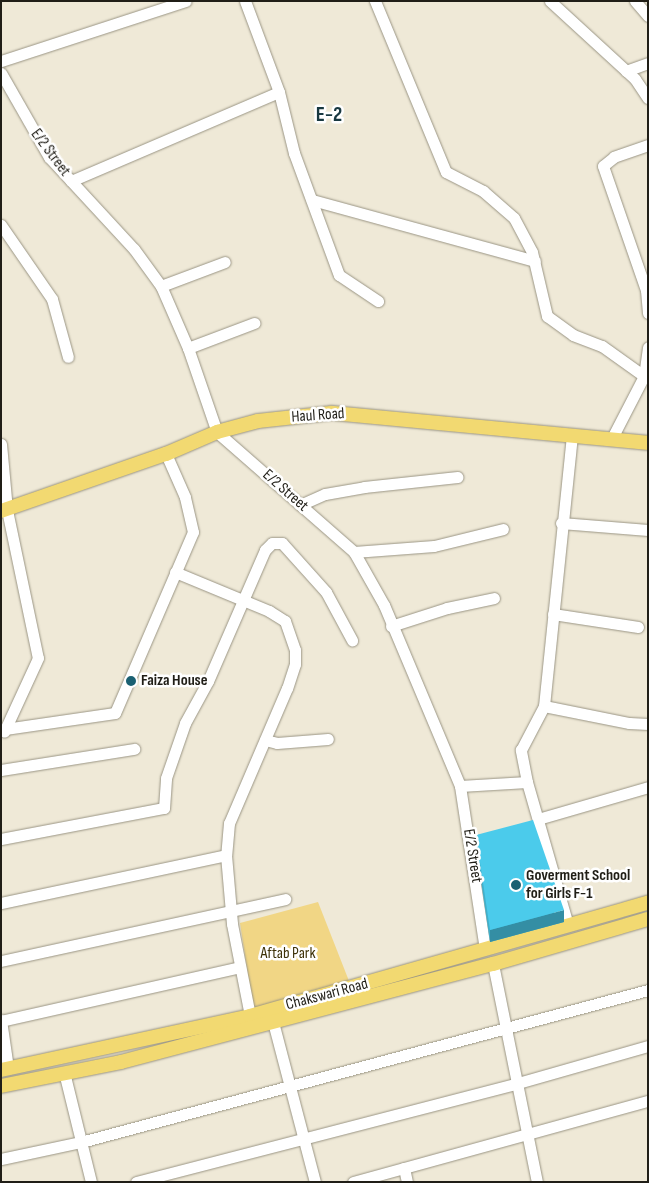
<!DOCTYPE html>
<html>
<head>
<meta charset="utf-8">
<style>
	body { margin:0 }
	#map { position:relative; width:649px; height:1183px; overflow:hidden; background:#efe9d7; font-family:"Sofia Sans Condensed",sans-serif }
	div>[style] { position:absolute }
	.green>* { inset:0; background:#f1d685 }
	.roads { filter:drop-shadow(0 0 1px #9a9584) drop-shadow(0 0 1px #9a9584) }
	.minor>* { height:11px; margin:-5.5px; padding:0 5.5px; transform-origin:5.5px; border-radius:5.5px; background:#fff }
	.major>* { height:14px; margin:-7px; padding:0 7px; transform-origin:7px; border-radius:7px; background:#f2d971 }
	.wall>* { inset:0; background:#40afca }
	.shaded-wall>* { inset:0; background:#348ea4 }
	.building>* { inset:0; background:#4bcbeb }
	.dots>* { width:14px; height:14px; translate:-50% -50%; box-sizing:border-box; border:2px solid #fff; border-radius:50% }
	span { translate:-50% -50%; white-space:nowrap; text-align:center; line-height:1.15; -webkit-text-stroke:5px #fff; paint-order:stroke }
	.street-label { font-size:16px; color:#201e17 }
	.poi-label { font-size:16px; color:#201e17; font-weight:700 }
	.left { translate:0 -50%; text-align:left }
	.park-label { font-size:16px; color:#3e3208 }
	.district-label { font-size:21px; color:#183840; font-weight:700 }
	.frame { position:absolute; inset:0; border:2px solid #201e17; pointer-events:none }
</style>
</head>
<body>
<div id="map">
	<div class="green">
		<div style="clip-path:polygon(318px 902px,349px 981px,253px 1008px,240px 923px)"></div>
	</div>
	<div class="roads">
		<div class="minor">
			<div style="left:245px;top:1px;width:97px;rotate:69.5deg"></div>
			<div style="left:279px;top:92px;width:63px;rotate:76.2deg"></div>
			<div style="left:294px;top:153px;width:130px;rotate:69.8deg"></div>
			<div style="left:339px;top:275px;width:47px;rotate:33.7deg"></div>
			<div style="left:375px;top:1px;width:185px;rotate:67.5deg"></div>
			<div style="left:446px;top:172px;width:42px;rotate:27.2deg"></div>
			<div style="left:483px;top:191px;width:41px;rotate:41.1deg"></div>
			<div style="left:514px;top:218px;width:38px;rotate:62deg"></div>
			<div style="left:532px;top:252px;width:66px;rotate:76.8deg"></div>
			<div style="left:547px;top:316px;width:32px;rotate:36deg"></div>
			<div style="left:573px;top:335px;width:31px;rotate:21deg"></div>
			<div style="left:602px;top:346px;width:52px;rotate:35.5deg"></div>
			<div style="left:550px;top:1px;width:115px;rotate:42.5deg"></div>
			<div style="left:635px;top:79px;width:23px;rotate:56deg"></div>
			<div style="left:635px;top:1px;width:20px;rotate:49deg"></div>
			<div style="left:1px;top:61px;width:194px;rotate:-18deg"></div>
			<div style="left:626px;top:71px;width:23px;rotate:-20deg"></div>
			<div style="left:1px;top:73px;width:97px;rotate:60.3deg"></div>
			<div style="left:49px;top:157px;width:125px;rotate:47.3deg"></div>
			<div style="left:134px;top:249px;width:46px;rotate:53.9deg"></div>
			<div style="left:161px;top:286px;width:68px;rotate:66.5deg"></div>
			<div style="left:188px;top:348px;width:89px;rotate:71deg"></div>
			<div style="left:217px;top:432px;width:182px;rotate:41.2deg"></div>
			<div style="left:354px;top:552px;width:61px;rotate:60.5deg"></div>
			<div style="left:384px;top:605px;width:196px;rotate:67.2deg"></div>
			<div style="left:460px;top:786px;width:165px;rotate:81.3deg"></div>
			<div style="left:648px;top:145px;width:36px;rotate:161deg"></div>
			<div style="left:614px;top:157px;width:14px;rotate:141deg"></div>
			<div style="left:603px;top:166px;width:131px;rotate:70.9deg"></div>
			<div style="left:646px;top:290px;width:23px;rotate:85deg"></div>
			<div style="left:71px;top:181px;width:226px;rotate:-23.2deg"></div>
			<div style="left:312px;top:200px;width:231px;rotate:15.3deg"></div>
			<div style="left:1px;top:225px;width:90px;rotate:55.4deg"></div>
			<div style="left:52px;top:299px;width:60px;rotate:74.6deg"></div>
			<div style="left:161px;top:286px;width:68px;rotate:-20.6deg"></div>
			<div style="left:188px;top:348px;width:71px;rotate:-20.7deg"></div>
			<div style="left:611px;top:440px;width:72px;rotate:-62.7deg"></div>
			<div style="left:644px;top:376px;width:29px;rotate:-82deg"></div>
			<div style="left:1px;top:444px;width:66px;rotate:84.8deg"></div>
			<div style="left:7px;top:510px;width:151px;rotate:78.2deg"></div>
			<div style="left:38px;top:658px;width:81px;rotate:114.7deg"></div>
			<div style="left:300px;top:505px;width:27px;rotate:-24deg"></div>
			<div style="left:325px;top:494px;width:40px;rotate:-10deg"></div>
			<div style="left:364px;top:487px;width:94px;rotate:-6.1deg"></div>
			<div style="left:561px;top:523px;width:87px;rotate:4.6deg"></div>
			<div style="left:354px;top:552px;width:80px;rotate:-4.3deg"></div>
			<div style="left:434px;top:546px;width:71px;rotate:-13.8deg"></div>
			<div style="left:175px;top:572px;width:102px;rotate:22.5deg"></div>
			<div style="left:269px;top:611px;width:19px;rotate:32deg"></div>
			<div style="left:285px;top:621px;width:31px;rotate:71deg"></div>
			<div style="left:295px;top:650px;width:14px;rotate:90deg"></div>
			<div style="left:295px;top:664px;width:25px;rotate:108deg"></div>
			<div style="left:287px;top:688px;width:147px;rotate:113.2deg"></div>
			<div style="left:229px;top:823px;width:32px;rotate:95deg"></div>
			<div style="left:226px;top:855px;width:69px;rotate:85deg"></div>
			<div style="left:232px;top:924px;width:94px;rotate:78.9deg"></div>
			<div style="left:553px;top:614px;width:86px;rotate:8.7deg"></div>
			<div style="left:391px;top:626px;width:59px;rotate:-17.8deg"></div>
			<div style="left:447px;top:608px;width:48px;rotate:-12deg"></div>
			<div style="left:544px;top:706px;width:87px;rotate:11.3deg"></div>
			<div style="left:629px;top:723px;width:19px;rotate:3deg"></div>
			<div style="left:5px;top:729px;width:111px;rotate:-8.3deg"></div>
			<div style="left:115px;top:713px;width:197px;rotate:-66.7deg"></div>
			<div style="left:193px;top:532px;width:36px;rotate:-103deg"></div>
			<div style="left:185px;top:497px;width:47px;rotate:-113.8deg"></div>
			<div style="left:265px;top:740px;width:12px;rotate:14deg"></div>
			<div style="left:277px;top:743px;width:51px;rotate:-4.5deg"></div>
			<div style="left:1px;top:770px;width:135px;rotate:-9deg"></div>
			<div style="left:460px;top:786px;width:67px;rotate:-3.4deg"></div>
			<div style="left:538px;top:819px;width:115px;rotate:-16.2deg"></div>
			<div style="left:1px;top:839px;width:166px;rotate:-10.8deg"></div>
			<div style="left:164px;top:808px;width:30px;rotate:-86deg"></div>
			<div style="left:166px;top:778px;width:58px;rotate:-70.9deg"></div>
			<div style="left:185px;top:723px;width:48px;rotate:-61.3deg"></div>
			<div style="left:208px;top:681px;width:143px;rotate:-66.5deg"></div>
			<div style="left:265px;top:550px;width:10px;rotate:-45deg"></div>
			<div style="left:272px;top:543px;width:10px"></div>
			<div style="left:282px;top:543px;width:66px;rotate:48.1deg"></div>
			<div style="left:326px;top:592px;width:55px;rotate:61.6deg"></div>
			<div style="left:1px;top:903px;width:230px;rotate:-12deg"></div>
			<div style="left:568px;top:925px;width:149px;rotate:-106deg"></div>
			<div style="left:527px;top:782px;width:33px;rotate:-101deg"></div>
			<div style="left:521px;top:750px;width:50px;rotate:-62.4deg"></div>
			<div style="left:544px;top:706px;width:271px;rotate:-84.1deg"></div>
			<div style="left:1px;top:961px;width:291px;rotate:-12.3deg"></div>
			<div style="left:493px;top:964px;width:222px;rotate:78.6deg"></div>
			<div style="left:1px;top:1020px;width:49px;rotate:81.7deg"></div>
			<div style="left:1px;top:1021px;width:245px;rotate:-12.7deg"></div>
			<div style="left:273px;top:1022px;width:165px;rotate:75.3deg"></div>
			<div style="left:64px;top:1072px;width:113px;rotate:76.2deg"></div>
			<div style="left:1px;top:1159px;width:82px;rotate:-12deg"></div>
			<div style="left:81px;top:1142px;width:587px;rotate:-15.01deg"></div>
			<div style="left:404px;top:1168px;width:14px;rotate:78deg"></div>
			<div style="left:136px;top:1182px;width:395px;rotate:-14.5deg"></div>
			<div style="left:518px;top:1083px;width:135px;rotate:-15.9deg"></div>
			<div style="left:353px;top:1182px;width:306px;rotate:-15.4deg"></div>
		</div>
		<div class="major">
			<div style="left:1px;top:511px;width:175px;rotate:-19.1deg"></div>
			<div style="left:166px;top:454px;width:56px;rotate:-23.3deg"></div>
			<div style="left:217px;top:432px;width:42px;rotate:-15deg"></div>
			<div style="left:258px;top:421px;width:74px;rotate:-6.2deg"></div>
			<div style="left:332px;top:413px;width:317px;rotate:5.4deg"></div>
			<div style="left:1px;top:1070px;width:255px;rotate:-12.2deg"></div>
			<div style="left:250px;top:1016px;width:414px;rotate:-15.9deg"></div>
			<div style="left:1px;top:1086px;width:122px;rotate:-11.3deg"></div>
			<div style="left:121px;top:1062px;width:385px;rotate:-14.8deg"></div>
			<div style="left:493px;top:964px;width:161px;rotate:-16.2deg"></div>
		</div>
	</div>
	<div class="wall">
		<div style="clip-path:polygon(476px 835px,564px 922px,490px 942px,476px 847px)"></div>
	</div>
	<div class="shaded-wall">
		<div style="clip-path:polygon(564px 910px,564px 922px,490px 942px,490px 930px)"></div>
	</div>
	<div class="building">
		<div style="clip-path:polygon(533px 820px,564px 910px,490px 930px,476px 835px)"></div>
	</div>
	<div class="dots">
		<div style="left:131px;top:681px;background:#1a6072"></div>
		<div style="left:516px;top:885px;background:#1a6072"></div>
	</div>
	<div class="street-label">
		<span style="left:50px;top:153px;rotate:53deg">E/2 Street</span>
		<span style="left:318px;top:416px;rotate:-4deg">Haul Road</span>
		<span style="left:285px;top:491px;rotate:41deg">E/2 Street</span>
		<span style="left:472px;top:856px;rotate:81deg">E/2 Street</span>
		<span style="left:327px;top:995px;rotate:-15deg">Chakswari Road</span>
	</div>
	<div class="poi-label">
		<span class="left" style="left:141px;top:681px">Faiza House</span>
		<span class="left" style="left:526px;top:885px">Goverment School<br>for Girls F-1</span>
	</div>
	<div class="park-label">
		<span style="left:288px;top:954px">Aftab Park</span>
	</div>
	<div class="district-label">
		<span style="left:329px;top:115px">E-2</span>
	</div>
	<div class="frame"></div>
</div>
</body>
</html>
